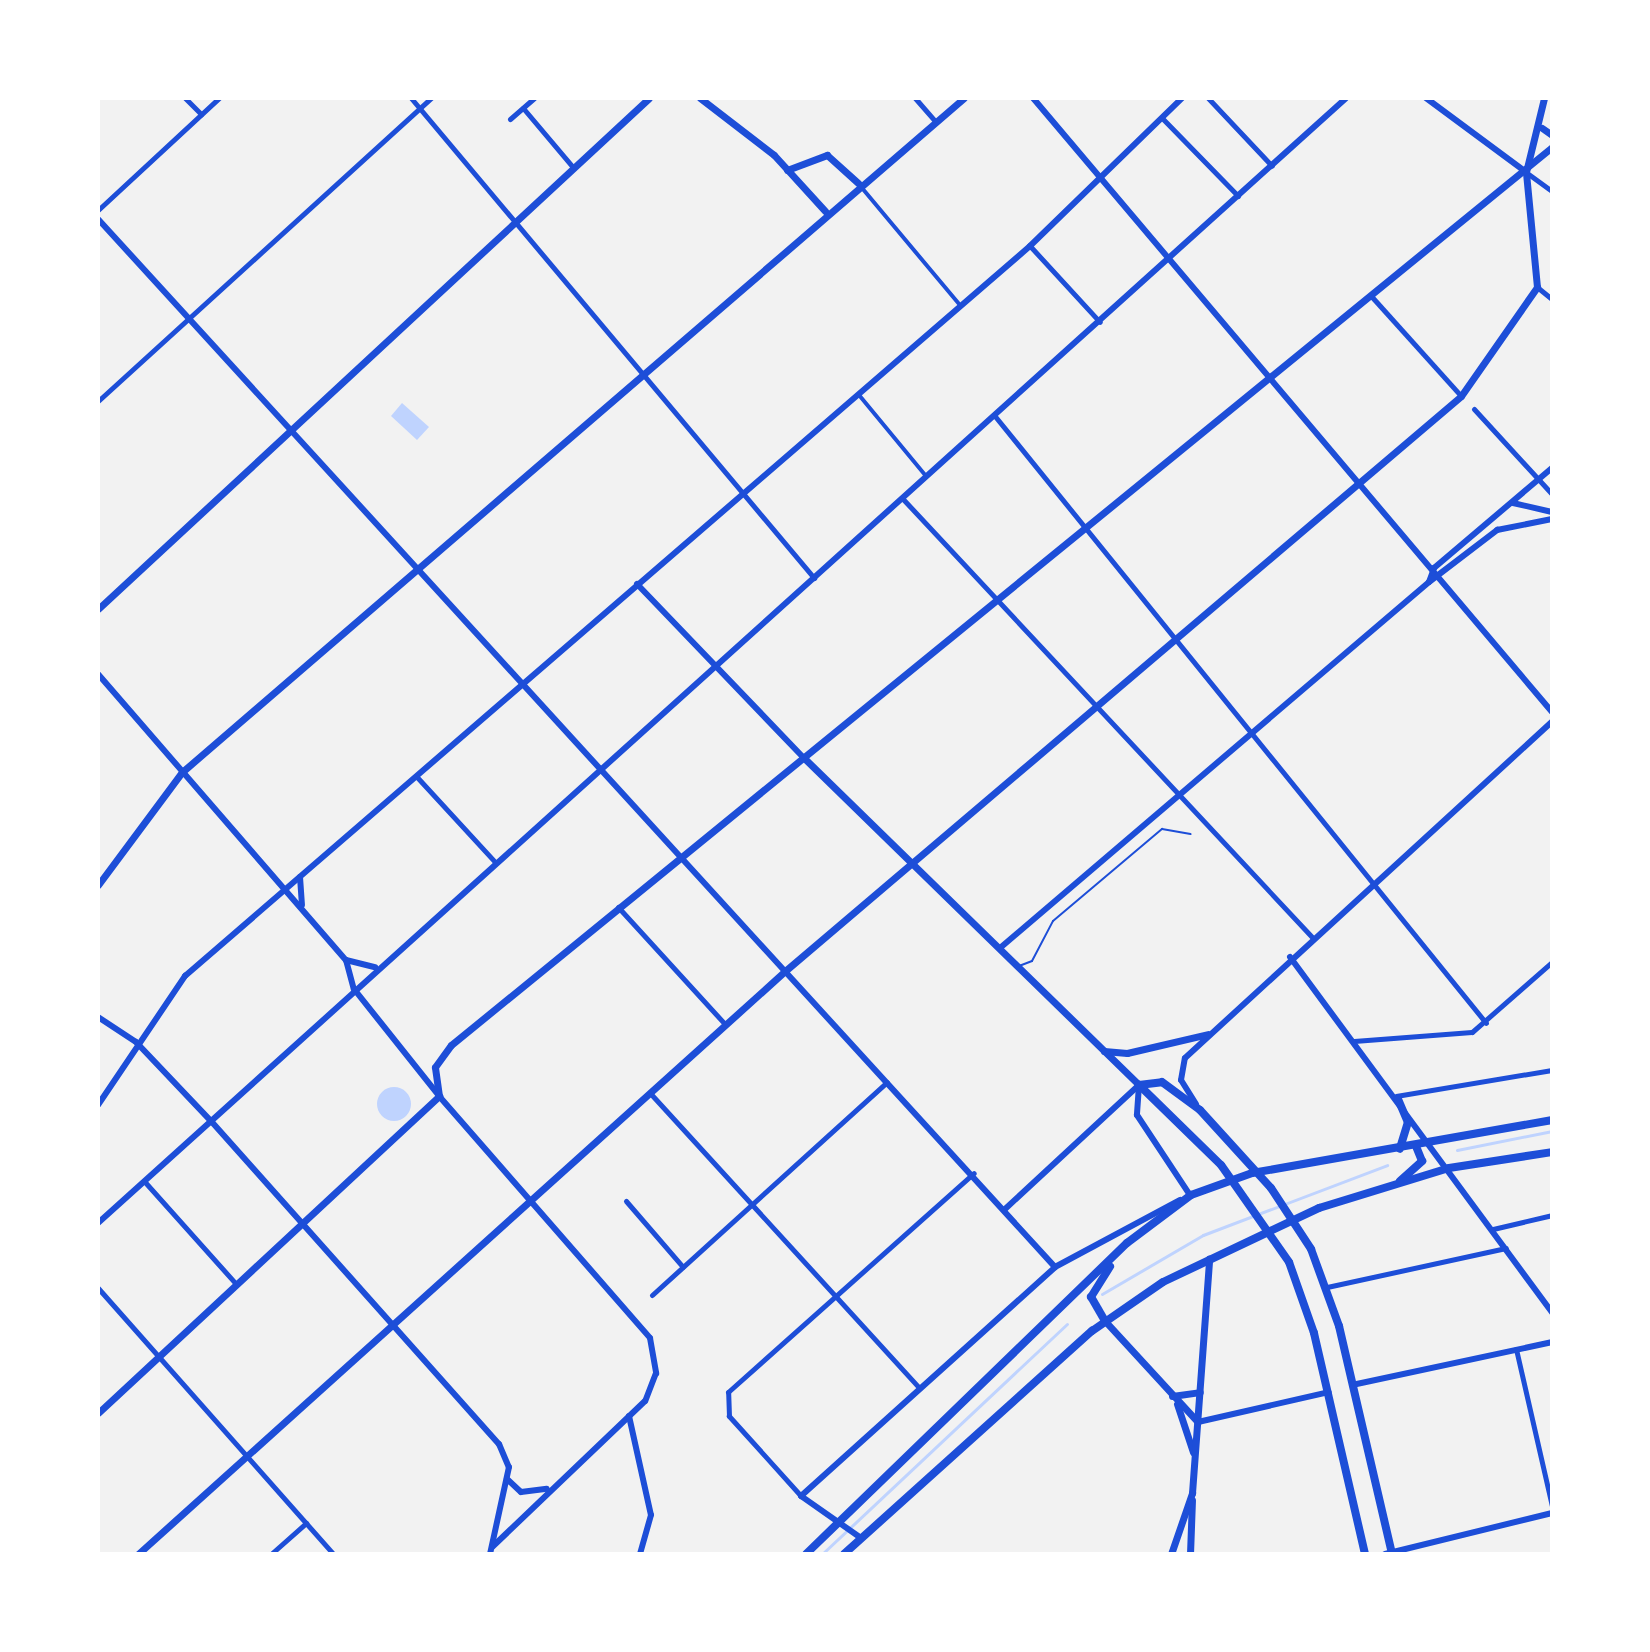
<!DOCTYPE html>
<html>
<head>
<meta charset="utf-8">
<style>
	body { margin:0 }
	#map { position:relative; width:1650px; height:1652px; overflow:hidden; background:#f2f2f2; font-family:"Public Sans",sans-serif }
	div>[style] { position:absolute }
	.water>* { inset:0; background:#bfd3fe }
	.round { border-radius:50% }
	.stream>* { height:3px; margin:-1.5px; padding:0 1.5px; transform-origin:1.5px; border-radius:1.5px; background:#bfd3fe }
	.service>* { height:2px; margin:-1px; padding:0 1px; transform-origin:1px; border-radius:1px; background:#1d4ed8 }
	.pedestrian>* { height:4px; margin:-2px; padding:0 2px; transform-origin:2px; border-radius:2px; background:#1d4ed8 }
	.minor>* { height:5px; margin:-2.5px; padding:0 2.5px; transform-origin:2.5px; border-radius:2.5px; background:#1d4ed8 }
	.tertiary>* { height:6px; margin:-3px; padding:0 3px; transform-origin:3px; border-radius:3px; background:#1d4ed8 }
	.secondary>* { height:7px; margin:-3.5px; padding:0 3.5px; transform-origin:3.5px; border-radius:3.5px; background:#1d4ed8 }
	.primary>* { height:8px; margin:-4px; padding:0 4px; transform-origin:4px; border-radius:4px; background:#1d4ed8 }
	span { translate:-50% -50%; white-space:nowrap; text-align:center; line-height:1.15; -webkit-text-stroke:7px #fff; paint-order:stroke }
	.frame { position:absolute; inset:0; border:100px solid #fff; pointer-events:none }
</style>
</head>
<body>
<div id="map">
	<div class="water">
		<div style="clip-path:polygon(402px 403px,429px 427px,417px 440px,391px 416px)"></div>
		<div class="round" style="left:377px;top:1087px;width:34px;height:34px"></div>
	</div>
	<div class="stream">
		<div style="left:1457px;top:1150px;width:97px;rotate:-11.3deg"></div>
		<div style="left:1102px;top:1294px;width:117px;rotate:-30.3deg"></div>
		<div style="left:1203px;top:1235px;width:197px;rotate:-20.8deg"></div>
		<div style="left:822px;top:1554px;width:336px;rotate:-43.2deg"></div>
	</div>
	<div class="service">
		<div style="left:1019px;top:966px;width:14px;rotate:-21deg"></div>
		<div style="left:1032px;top:961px;width:45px;rotate:-62.3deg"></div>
		<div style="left:1053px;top:921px;width:143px;rotate:-40.2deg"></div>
		<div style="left:1162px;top:829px;width:29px;rotate:10deg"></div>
	</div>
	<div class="pedestrian">
		<div style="left:862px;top:188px;width:151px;rotate:50.1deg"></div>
		<div style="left:859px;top:395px;width:105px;rotate:50.4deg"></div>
	</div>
	<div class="minor">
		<div style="left:185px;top:98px;width:23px;rotate:45deg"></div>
		<div style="left:411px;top:98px;width:627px;rotate:49.98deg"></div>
		<div style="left:915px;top:98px;width:30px;rotate:49deg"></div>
		<div style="left:1208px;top:98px;width:93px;rotate:46.7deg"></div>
		<div style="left:523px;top:108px;width:76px;rotate:49.8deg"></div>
		<div style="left:1162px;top:118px;width:109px;rotate:45.7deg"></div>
		<div style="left:510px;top:119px;width:32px;rotate:-41deg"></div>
		<div style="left:1527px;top:173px;width:31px;rotate:36deg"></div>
		<div style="left:98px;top:210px;width:165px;rotate:-42.8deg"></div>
		<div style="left:1030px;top:246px;width:103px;rotate:47.4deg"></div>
		<div style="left:1537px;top:287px;width:19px;rotate:39deg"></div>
		<div style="left:1372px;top:297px;width:133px;rotate:48deg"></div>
		<div style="left:98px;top:401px;width:450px;rotate:-42.3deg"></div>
		<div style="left:1474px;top:409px;width:115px;rotate:47.5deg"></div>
		<div style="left:994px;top:415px;width:782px;rotate:51.02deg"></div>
		<div style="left:902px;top:498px;width:601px;rotate:46.96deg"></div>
		<div style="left:416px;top:776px;width:118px;rotate:47.4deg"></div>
		<div style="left:618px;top:907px;width:159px;rotate:47.6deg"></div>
		<div style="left:1354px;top:1041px;width:118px;rotate:-4.4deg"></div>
		<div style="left:1472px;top:1032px;width:106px;rotate:-41.2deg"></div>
		<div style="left:650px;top:1093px;width:399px;rotate:47.6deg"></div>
		<div style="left:1396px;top:1096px;width:158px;rotate:-9.5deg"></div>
		<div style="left:144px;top:1181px;width:138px;rotate:48.2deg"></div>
		<div style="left:626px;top:1201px;width:87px;rotate:49.2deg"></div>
		<div style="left:1493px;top:1229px;width:61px;rotate:-13.3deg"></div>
		<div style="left:1327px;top:1287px;width:183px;rotate:-12.3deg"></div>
		<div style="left:98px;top:1288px;width:355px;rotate:48.5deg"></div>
		<div style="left:652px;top:1295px;width:317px;rotate:-42.2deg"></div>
		<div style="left:1516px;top:1349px;width:161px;rotate:77.1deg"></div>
		<div style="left:801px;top:1496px;width:108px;rotate:-132deg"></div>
		<div style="left:729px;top:1416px;width:24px;rotate:-92deg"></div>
		<div style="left:728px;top:1392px;width:329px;rotate:-41.7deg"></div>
		<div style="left:271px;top:1554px;width:47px;rotate:-41.5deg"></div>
	</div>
	<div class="tertiary">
		<div style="left:1033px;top:98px;width:804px;rotate:49.79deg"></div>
		<div style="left:1426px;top:98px;width:124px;rotate:36.5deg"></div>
		<div style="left:98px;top:219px;width:1419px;rotate:47.6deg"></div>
		<div style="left:1513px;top:503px;width:40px;rotate:13deg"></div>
		<div style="left:1429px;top:582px;width:15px;rotate:-70deg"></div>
		<div style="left:1434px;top:568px;width:155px;rotate:-40.3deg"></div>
		<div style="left:637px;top:584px;width:240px;rotate:46.2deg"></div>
		<div style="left:98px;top:674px;width:379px;rotate:49.1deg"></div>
		<div style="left:346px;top:960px;width:30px;rotate:75deg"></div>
		<div style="left:354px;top:989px;width:137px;rotate:51.5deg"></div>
		<div style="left:439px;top:1096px;width:321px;rotate:48.9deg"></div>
		<div style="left:650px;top:1338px;width:36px;rotate:80deg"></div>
		<div style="left:656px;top:1373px;width:30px;rotate:111deg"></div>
		<div style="left:645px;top:1401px;width:211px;rotate:136.3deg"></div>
		<div style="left:300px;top:877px;width:28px;rotate:86deg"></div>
		<div style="left:1000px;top:948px;width:564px;rotate:-40.47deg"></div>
		<div style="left:1429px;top:582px;width:86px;rotate:-37.4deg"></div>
		<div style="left:1497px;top:530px;width:56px;rotate:-11.3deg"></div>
		<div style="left:1290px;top:957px;width:442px;rotate:53.6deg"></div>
		<div style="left:346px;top:960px;width:30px;rotate:14deg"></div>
		<div style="left:98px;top:1017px;width:45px;rotate:33.3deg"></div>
		<div style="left:136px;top:1042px;width:109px;rotate:46.5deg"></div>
		<div style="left:211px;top:1121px;width:433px;rotate:48.3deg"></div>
		<div style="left:499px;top:1444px;width:25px;rotate:67deg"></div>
		<div style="left:509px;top:1467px;width:89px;rotate:102.3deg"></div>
		<div style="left:1139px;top:1085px;width:30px;rotate:94deg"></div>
		<div style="left:1137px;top:1115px;width:96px;rotate:56.5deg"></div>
		<div style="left:1196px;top:1104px;width:28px;rotate:-122deg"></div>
		<div style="left:1181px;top:1080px;width:22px;rotate:-80deg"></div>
		<div style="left:1185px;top:1058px;width:498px;rotate:-42.5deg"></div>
		<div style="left:98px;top:1105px;width:156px;rotate:-56deg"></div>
		<div style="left:185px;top:976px;width:1117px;rotate:-40.82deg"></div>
		<div style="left:1030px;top:246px;width:212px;rotate:-44.2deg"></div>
		<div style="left:1004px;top:1210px;width:181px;rotate:-42.8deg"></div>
		<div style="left:98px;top:1223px;width:1680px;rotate:-42.03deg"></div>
		<div style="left:1352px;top:1385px;width:205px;rotate:-12.1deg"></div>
		<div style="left:629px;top:1416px;width:101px;rotate:77.5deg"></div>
		<div style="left:651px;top:1515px;width:41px;rotate:105.8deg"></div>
		<div style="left:1198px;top:1422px;width:134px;rotate:-12.9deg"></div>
		<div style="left:507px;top:1479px;width:19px;rotate:43deg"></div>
		<div style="left:521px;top:1492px;width:26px;rotate:-7deg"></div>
		<div style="left:861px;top:1538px;width:73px;rotate:-145deg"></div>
		<div style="left:801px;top:1496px;width:342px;rotate:-42deg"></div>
		<div style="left:1055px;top:1267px;width:142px;rotate:-28.2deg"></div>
		<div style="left:1385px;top:1554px;width:172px;rotate:-13.8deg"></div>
	</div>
	<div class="secondary">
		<div style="left:700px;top:98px;width:93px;rotate:37.6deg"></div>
		<div style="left:774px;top:155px;width:76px;rotate:47.7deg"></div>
		<div style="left:1542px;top:128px;width:12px;rotate:35deg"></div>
		<div style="left:787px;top:170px;width:43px;rotate:-20.6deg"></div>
		<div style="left:827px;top:155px;width:42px;rotate:42.1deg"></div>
		<div style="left:98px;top:609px;width:751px;rotate:-42.84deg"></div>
		<div style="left:803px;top:757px;width:470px;rotate:44.3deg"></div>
		<div style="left:98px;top:885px;width:141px;rotate:-53.4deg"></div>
		<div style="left:182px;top:772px;width:1032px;rotate:-40.76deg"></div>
		<div style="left:1104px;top:1051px;width:23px;rotate:5deg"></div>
		<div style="left:1127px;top:1053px;width:83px;rotate:-13.2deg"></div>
		<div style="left:1105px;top:1321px;width:137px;rotate:47.4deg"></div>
		<div style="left:1172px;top:1396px;width:28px;rotate:-8deg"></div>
		<div style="left:1177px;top:1404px;width:51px;rotate:71.6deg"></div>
		<div style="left:98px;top:1413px;width:466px;rotate:-42.9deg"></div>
		<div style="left:439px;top:1096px;width:29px;rotate:-98deg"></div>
		<div style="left:435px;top:1067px;width:27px;rotate:-54deg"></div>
		<div style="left:451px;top:1045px;width:1421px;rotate:-39.2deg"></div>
		<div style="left:138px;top:1554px;width:871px;rotate:-42.02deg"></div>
		<div style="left:785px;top:971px;width:887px;rotate:-40.38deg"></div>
		<div style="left:1461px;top:396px;width:133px;rotate:-55.1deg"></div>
		<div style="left:1537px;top:287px;width:116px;rotate:-95.5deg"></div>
		<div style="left:1526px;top:172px;width:76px;rotate:-76.3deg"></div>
		<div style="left:1171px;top:1554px;width:65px;rotate:-71deg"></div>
		<div style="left:1192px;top:1493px;width:235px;rotate:-85.8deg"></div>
		<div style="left:1190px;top:1554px;width:54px;rotate:-87.9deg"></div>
	</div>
	<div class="primary">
		<div style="left:1398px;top:1099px;width:25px;rotate:67deg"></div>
		<div style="left:1408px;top:1122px;width:28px;rotate:107deg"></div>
		<div style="left:1400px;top:1181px;width:30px;rotate:-42deg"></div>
		<div style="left:1422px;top:1161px;width:16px;rotate:-112deg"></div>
		<div style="left:1105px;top:1321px;width:28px;rotate:-120deg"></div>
		<div style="left:1091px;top:1297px;width:36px;rotate:-58deg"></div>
		<div style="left:806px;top:1554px;width:447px;rotate:-44.1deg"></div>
		<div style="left:1127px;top:1243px;width:80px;rotate:-36.9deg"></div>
		<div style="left:1191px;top:1195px;width:65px;rotate:-19.8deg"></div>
		<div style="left:1252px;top:1173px;width:305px;rotate:-10deg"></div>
		<div style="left:844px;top:1554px;width:334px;rotate:-42deg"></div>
		<div style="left:1092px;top:1331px;width:86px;rotate:-34.6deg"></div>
		<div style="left:1163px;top:1282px;width:173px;rotate:-25.4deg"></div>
		<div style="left:1319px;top:1208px;width:136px;rotate:-17.1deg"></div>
		<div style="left:1449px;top:1168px;width:104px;rotate:-8.8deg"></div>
		<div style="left:1365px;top:1554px;width:227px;rotate:-103deg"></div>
		<div style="left:1314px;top:1333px;width:75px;rotate:-109.4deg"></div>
		<div style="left:1289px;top:1262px;width:118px;rotate:-125deg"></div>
		<div style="left:1221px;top:1165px;width:115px;rotate:-135.7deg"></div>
		<div style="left:1139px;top:1085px;width:23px;rotate:-7deg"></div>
		<div style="left:1162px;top:1082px;width:47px;rotate:36.4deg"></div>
		<div style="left:1200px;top:1110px;width:105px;rotate:47.7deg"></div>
		<div style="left:1271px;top:1188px;width:73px;rotate:56.7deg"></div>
		<div style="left:1311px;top:1249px;width:82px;rotate:70deg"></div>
		<div style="left:1339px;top:1326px;width:234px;rotate:76.9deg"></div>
	</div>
	<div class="frame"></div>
</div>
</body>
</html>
